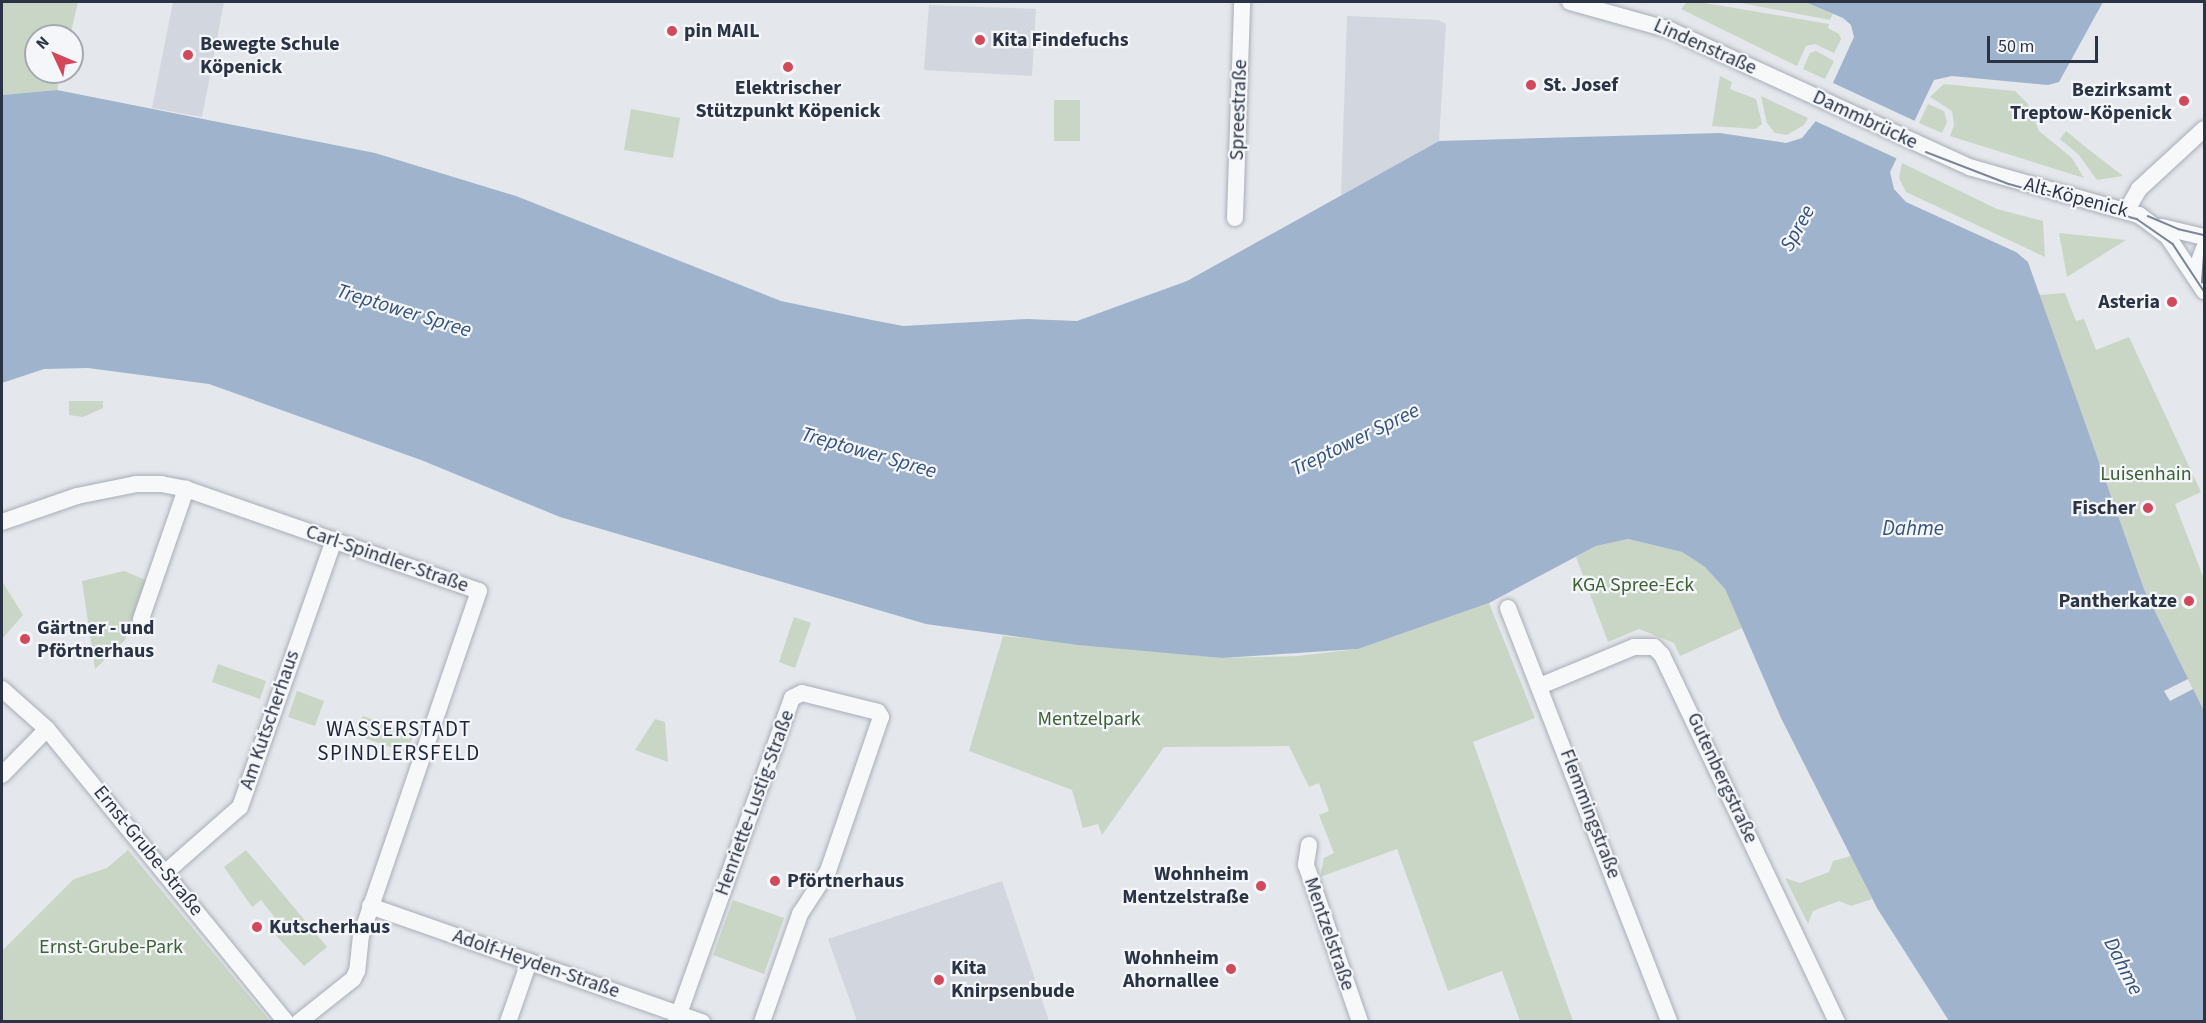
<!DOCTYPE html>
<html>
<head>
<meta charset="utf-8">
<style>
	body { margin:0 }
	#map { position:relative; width:2206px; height:1023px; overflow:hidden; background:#e4e7ec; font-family:"Source Sans 3",sans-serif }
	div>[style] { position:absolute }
	.built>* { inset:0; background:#d2d6de }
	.green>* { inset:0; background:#c9d6c5 }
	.water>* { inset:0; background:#9fb4cc }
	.pier>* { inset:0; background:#e4e7ec }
	.roads { filter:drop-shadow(0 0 2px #a9aeb7) drop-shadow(0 0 2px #a9aeb7) }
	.street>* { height:16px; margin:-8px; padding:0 8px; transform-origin:8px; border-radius:8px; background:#f7f8fa }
	.tram>* { height:1.5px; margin:-0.75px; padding:0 0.75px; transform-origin:0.75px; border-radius:0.75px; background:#7d8696 }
	.dots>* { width:16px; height:16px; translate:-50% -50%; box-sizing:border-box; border:3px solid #f4f6f9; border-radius:50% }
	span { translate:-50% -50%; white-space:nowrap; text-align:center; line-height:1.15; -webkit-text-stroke:4.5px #f4f6f9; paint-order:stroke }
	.poi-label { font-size:20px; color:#2b3445; font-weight:700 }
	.left { translate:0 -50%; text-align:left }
	.right { translate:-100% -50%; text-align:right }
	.street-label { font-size:20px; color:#2b3445 }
	.park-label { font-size:20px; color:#3f6138 }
	.water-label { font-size:21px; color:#34527a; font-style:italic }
	.neighbourhood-label { font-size:21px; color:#1d2536; letter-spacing:1.5px }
	.frame { position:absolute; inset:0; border:3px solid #2b3445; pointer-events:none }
	.north { position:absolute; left:24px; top:24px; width:60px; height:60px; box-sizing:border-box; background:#f4f6f9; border:2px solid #a4a8b1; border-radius:50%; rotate:314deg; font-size:16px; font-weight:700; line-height:24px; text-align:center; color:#2b3445 }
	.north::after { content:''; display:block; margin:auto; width:21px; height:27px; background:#d1495b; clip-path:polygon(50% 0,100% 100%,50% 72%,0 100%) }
	.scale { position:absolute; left:1987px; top:36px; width:111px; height:27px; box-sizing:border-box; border:3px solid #2b3445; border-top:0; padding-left:8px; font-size:18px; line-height:21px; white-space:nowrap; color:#2b3445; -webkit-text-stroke:4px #f4f6f9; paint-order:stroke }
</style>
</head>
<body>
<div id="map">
	<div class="built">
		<div style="clip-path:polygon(173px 2px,224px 2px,202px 117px,152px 108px)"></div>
		<div style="clip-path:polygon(929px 5px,1036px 9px,1032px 76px,924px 70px)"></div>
		<div style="clip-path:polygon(1347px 16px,1438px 20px,1446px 24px,1439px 141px,1341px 196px)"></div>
		<div style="clip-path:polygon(1002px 881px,1049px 1021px,857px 1021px,828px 939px)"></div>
	</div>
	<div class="green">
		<div style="clip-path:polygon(2px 2px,78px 2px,70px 36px,36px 36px,36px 72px,61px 72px,57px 90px,2px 95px)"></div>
		<div style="clip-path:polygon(1699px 2px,1829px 24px,1828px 28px,1839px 34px,1841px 39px,1834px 53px,1815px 44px,1806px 46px,1797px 66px,1681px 9px,1686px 3px)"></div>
		<div style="clip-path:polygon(1736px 2px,1805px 2px,1833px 14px,1830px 20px)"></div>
		<div style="clip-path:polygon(1816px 51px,1834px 61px,1825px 79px,1803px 69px,1810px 53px)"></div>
		<div style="clip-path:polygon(1720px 76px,1732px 82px,1730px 89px,1756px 99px,1762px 124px,1755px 129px,1712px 126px)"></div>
		<div style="clip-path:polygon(1944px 84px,2015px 91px,2028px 104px,2039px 131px,2072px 158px,2084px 178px,1950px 136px,1954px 125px,1952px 111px,1930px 97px)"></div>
		<div style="clip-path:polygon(1761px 96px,1808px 118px,1804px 125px,1787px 135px,1775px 133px,1767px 123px)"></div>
		<div style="clip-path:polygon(1054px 100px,1080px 100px,1080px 141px,1054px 141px)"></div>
		<div style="clip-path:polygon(1928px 104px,1944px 111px,1947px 122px,1942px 133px,1919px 123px)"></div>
		<div style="clip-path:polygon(631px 109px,680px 118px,673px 158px,624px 150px)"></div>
		<div style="clip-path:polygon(2066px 131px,2088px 149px,2123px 176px,2097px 180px,2079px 155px,2060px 139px)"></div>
		<div style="clip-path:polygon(1902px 163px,1997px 209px,2043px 221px,2045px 257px,1906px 192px,1899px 178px)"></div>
		<div style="clip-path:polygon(2059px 233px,2126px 240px,2067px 277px)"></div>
		<div style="clip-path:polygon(2065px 293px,2076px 321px,2084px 319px,2096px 350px,2129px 337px,2201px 492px,2175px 504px,2204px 579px,2204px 711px,2144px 589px,2039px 295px)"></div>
		<div style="clip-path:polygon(69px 401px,103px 401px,103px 408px,83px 417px,69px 415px)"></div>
		<div style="clip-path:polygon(1628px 539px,1682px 552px,1705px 567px,1725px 589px,1742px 628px,1680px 656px,1674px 643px,1639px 629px,1608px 642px,1576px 557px,1596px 546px)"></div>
		<div style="clip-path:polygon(124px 571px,146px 580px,125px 640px,95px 669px,82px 581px)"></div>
		<div style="clip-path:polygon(2px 581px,23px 615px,2px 639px)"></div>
		<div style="clip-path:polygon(1489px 603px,1535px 718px,1473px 742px,1573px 1021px,1520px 1021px,1502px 971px,1448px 991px,1397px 849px,1320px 877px,1324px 858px,1334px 853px,1319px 815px,1329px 811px,1319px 783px,1309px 787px,1289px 746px,1164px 747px,1102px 835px,1098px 824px,1083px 828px,1072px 790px,969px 751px,1003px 636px,1222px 658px,1298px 656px,1358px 649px)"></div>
		<div style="clip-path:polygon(794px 617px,811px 623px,795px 668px,779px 662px)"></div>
		<div style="clip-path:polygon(218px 664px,266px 681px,260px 699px,212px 682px)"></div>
		<div style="clip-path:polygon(297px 691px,324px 701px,315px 726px,288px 717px)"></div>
		<div style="clip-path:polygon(363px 716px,414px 734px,407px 753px,356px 735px)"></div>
		<div style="clip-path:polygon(655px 719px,665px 722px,668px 762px,635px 750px)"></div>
		<div style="clip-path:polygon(128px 850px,270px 1021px,2px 1021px,2px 951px,74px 879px,107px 868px)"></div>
		<div style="clip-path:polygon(246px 850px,327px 947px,304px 966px,272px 931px,280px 924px,261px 900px,252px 907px,224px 867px)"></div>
		<div style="clip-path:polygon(1851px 856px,1872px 899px,1851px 906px,1839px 901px,1813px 911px,1808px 924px,1785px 878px,1800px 883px,1829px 872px,1833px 861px)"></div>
		<div style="clip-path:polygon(733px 900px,784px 918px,764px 974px,713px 955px)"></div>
	</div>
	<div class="water">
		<div style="clip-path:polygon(1805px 2px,2103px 2px,2059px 82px,2048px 85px,1952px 76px,1934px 80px,1890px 172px,1894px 189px,1906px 202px,2016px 252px,2028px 262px,2144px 589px,2204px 711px,2204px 1021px,1949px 1021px,1877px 908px,1781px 718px,1725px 589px,1705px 567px,1682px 552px,1628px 539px,1596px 546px,1489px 603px,1358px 649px,1222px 658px,1078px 645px,926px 624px,560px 517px,421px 460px,209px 384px,88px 368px,44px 369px,2px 383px,2px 95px,57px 90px,375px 153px,516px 196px,781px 301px,872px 320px,903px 326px,1027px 319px,1077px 321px,1187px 281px,1439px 141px,1720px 133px,1786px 143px,1802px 138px,1815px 122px,1854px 37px,1851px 25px,1843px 18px)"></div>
	</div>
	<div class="pier">
		<div style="clip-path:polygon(1831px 82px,1915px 121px,1898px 159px,1813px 120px)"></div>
		<div style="clip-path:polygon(2188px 679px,2193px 689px,2170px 701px,2164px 691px)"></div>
	</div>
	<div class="roads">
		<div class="street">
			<div style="left:1570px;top:2px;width:104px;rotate:15.6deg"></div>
			<div style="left:1670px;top:30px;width:329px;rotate:24.6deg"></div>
			<div style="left:1969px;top:167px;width:177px;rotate:15.8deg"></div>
			<div style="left:2139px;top:215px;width:36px;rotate:37deg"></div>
			<div style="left:2168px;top:237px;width:65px;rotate:56.3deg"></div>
			<div style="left:2126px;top:211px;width:26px;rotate:-59deg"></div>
			<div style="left:2139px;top:189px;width:88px;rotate:-42.7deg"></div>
			<div style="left:1235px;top:218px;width:216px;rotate:-88.1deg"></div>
			<div style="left:2162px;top:227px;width:43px;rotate:13.4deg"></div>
			<div style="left:2198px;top:278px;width:14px;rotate:-90deg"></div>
			<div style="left:2198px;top:264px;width:17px;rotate:-69deg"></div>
			<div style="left:2px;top:522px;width:79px;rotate:-19.1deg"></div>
			<div style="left:77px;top:496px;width:60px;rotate:-11.5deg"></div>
			<div style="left:136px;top:484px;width:25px"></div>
			<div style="left:161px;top:484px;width:25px;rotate:11deg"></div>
			<div style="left:186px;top:489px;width:310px;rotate:19.2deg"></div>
			<div style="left:479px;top:591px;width:364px;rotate:108.9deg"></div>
			<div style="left:361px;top:935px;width:36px;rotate:96deg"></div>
			<div style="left:357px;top:971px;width:9px;rotate:117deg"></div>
			<div style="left:353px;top:979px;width:69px;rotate:141.5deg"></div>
			<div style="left:1508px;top:608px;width:444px;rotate:68.7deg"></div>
			<div style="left:141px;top:619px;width:138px;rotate:-70.9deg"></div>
			<div style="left:1540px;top:686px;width:102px;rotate:-22.5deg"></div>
			<div style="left:1634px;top:647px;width:20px"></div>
			<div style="left:1654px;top:647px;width:11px;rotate:45deg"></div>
			<div style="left:1662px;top:655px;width:407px;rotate:64.5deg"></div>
			<div style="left:2px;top:689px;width:60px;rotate:41.6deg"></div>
			<div style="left:47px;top:729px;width:378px;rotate:50.8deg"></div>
			<div style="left:2px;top:775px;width:64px;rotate:-45.6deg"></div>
			<div style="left:1309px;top:845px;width:20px;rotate:99deg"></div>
			<div style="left:1306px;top:865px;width:166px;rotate:71deg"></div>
			<div style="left:166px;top:872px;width:98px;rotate:-41.3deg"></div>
			<div style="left:240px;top:807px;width:283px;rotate:-70.6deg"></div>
			<div style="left:370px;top:906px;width:352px;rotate:19.3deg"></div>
			<div style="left:508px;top:1022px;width:64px;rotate:-70.7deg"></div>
			<div style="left:676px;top:1022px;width:344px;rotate:-70.3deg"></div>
			<div style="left:792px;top:698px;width:11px;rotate:-27deg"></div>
			<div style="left:802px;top:693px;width:78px;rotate:14deg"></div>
			<div style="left:878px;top:712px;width:6px;rotate:59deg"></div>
			<div style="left:881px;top:717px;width:163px;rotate:109deg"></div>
			<div style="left:828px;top:871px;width:51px;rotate:123.1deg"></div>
			<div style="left:800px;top:914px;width:114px;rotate:109.4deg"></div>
		</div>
	</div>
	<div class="tram">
		<div style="left:1926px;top:152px;width:89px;rotate:21.1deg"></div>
		<div style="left:2009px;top:184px;width:133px;rotate:15.3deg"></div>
		<div style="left:2137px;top:219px;width:44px;rotate:34.8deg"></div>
		<div style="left:2173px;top:244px;width:56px;rotate:56.6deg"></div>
		<div style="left:2148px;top:216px;width:33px;rotate:23deg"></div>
		<div style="left:2178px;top:229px;width:27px;rotate:13deg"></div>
		<div style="left:2202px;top:283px;width:29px;rotate:-86deg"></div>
	</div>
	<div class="dots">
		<div style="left:672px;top:31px;background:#d1495b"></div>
		<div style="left:980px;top:40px;background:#d1495b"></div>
		<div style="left:188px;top:55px;background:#d1495b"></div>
		<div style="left:788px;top:67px;background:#d1495b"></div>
		<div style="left:1531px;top:85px;background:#d1495b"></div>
		<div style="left:2184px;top:101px;background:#d1495b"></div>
		<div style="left:2172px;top:302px;background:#d1495b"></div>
		<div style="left:2148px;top:508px;background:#d1495b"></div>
		<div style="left:2189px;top:601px;background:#d1495b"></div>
		<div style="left:25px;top:639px;background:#d1495b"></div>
		<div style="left:775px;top:881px;background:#d1495b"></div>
		<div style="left:1261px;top:886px;background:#d1495b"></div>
		<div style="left:257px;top:927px;background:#d1495b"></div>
		<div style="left:1231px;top:969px;background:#d1495b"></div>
		<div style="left:939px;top:980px;background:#d1495b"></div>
	</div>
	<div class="poi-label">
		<span class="left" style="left:684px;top:31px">pin MAIL</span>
		<span class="left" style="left:992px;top:40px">Kita Findefuchs</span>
		<span class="left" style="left:200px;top:56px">Bewegte Schule<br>Köpenick</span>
		<span class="left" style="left:1543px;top:85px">St. Josef</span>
		<span style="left:788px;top:100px">Elektrischer<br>Stützpunkt Köpenick</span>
		<span class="right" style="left:2172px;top:102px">Bezirksamt<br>Treptow-Köpenick</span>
		<span class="right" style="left:2160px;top:302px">Asteria</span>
		<span class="right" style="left:2136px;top:508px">Fischer</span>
		<span class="right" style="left:2177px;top:601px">Pantherkatze</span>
		<span class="left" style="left:37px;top:640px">Gärtner - und<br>Pförtnerhaus</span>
		<span class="right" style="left:1249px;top:886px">Wohnheim<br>Mentzelstraße</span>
		<span class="left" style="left:787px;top:881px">Pförtnerhaus</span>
		<span class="left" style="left:269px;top:927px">Kutscherhaus</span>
		<span class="right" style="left:1219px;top:970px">Wohnheim<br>Ahornallee</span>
		<span class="left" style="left:951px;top:980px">Kita<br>Knirpsenbude</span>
	</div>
	<div class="street-label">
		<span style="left:1705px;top:47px;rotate:24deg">Lindenstraße</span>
		<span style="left:1239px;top:110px;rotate:-88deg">Spreestraße</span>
		<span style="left:1865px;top:120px;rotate:25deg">Dammbrücke</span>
		<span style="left:2076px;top:198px;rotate:15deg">Alt-Köpenick</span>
		<span style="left:387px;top:559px;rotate:19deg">Carl-Spindler-Straße</span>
		<span style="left:270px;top:720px;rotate:-71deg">Am Kutscherhaus</span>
		<span style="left:1722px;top:778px;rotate:65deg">Gutenbergstraße</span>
		<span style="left:755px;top:803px;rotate:-70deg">Henriette-Lustig-Straße</span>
		<span style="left:1590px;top:814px;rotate:69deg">Flemmingstraße</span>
		<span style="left:148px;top:851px;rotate:51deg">Ernst-Grube-Straße</span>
		<span style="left:1329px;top:934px;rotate:71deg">Mentzelstraße</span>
		<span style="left:536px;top:964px;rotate:19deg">Adolf-Heyden-Straße</span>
	</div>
	<div class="park-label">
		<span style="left:2146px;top:474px">Luisenhain</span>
		<span style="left:1633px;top:585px">KGA Spree-Eck</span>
		<span style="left:1089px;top:719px">Mentzelpark</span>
		<span style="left:111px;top:947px">Ernst-Grube-Park</span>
	</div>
	<div class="water-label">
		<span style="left:1797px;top:228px;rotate:-61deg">Spree</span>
		<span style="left:404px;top:310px;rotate:17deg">Treptower Spree</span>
		<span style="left:1355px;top:439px;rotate:-26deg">Treptower Spree</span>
		<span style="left:869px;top:452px;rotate:16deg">Treptower Spree</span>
		<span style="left:1913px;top:528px">Dahme</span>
		<span style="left:2124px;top:966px;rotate:63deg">Dahme</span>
	</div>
	<div class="neighbourhood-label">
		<span style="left:399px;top:741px">WASSERSTADT<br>SPINDLERSFELD</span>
	</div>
	<div class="frame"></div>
	<div class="north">N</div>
	<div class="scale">50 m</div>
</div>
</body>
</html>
